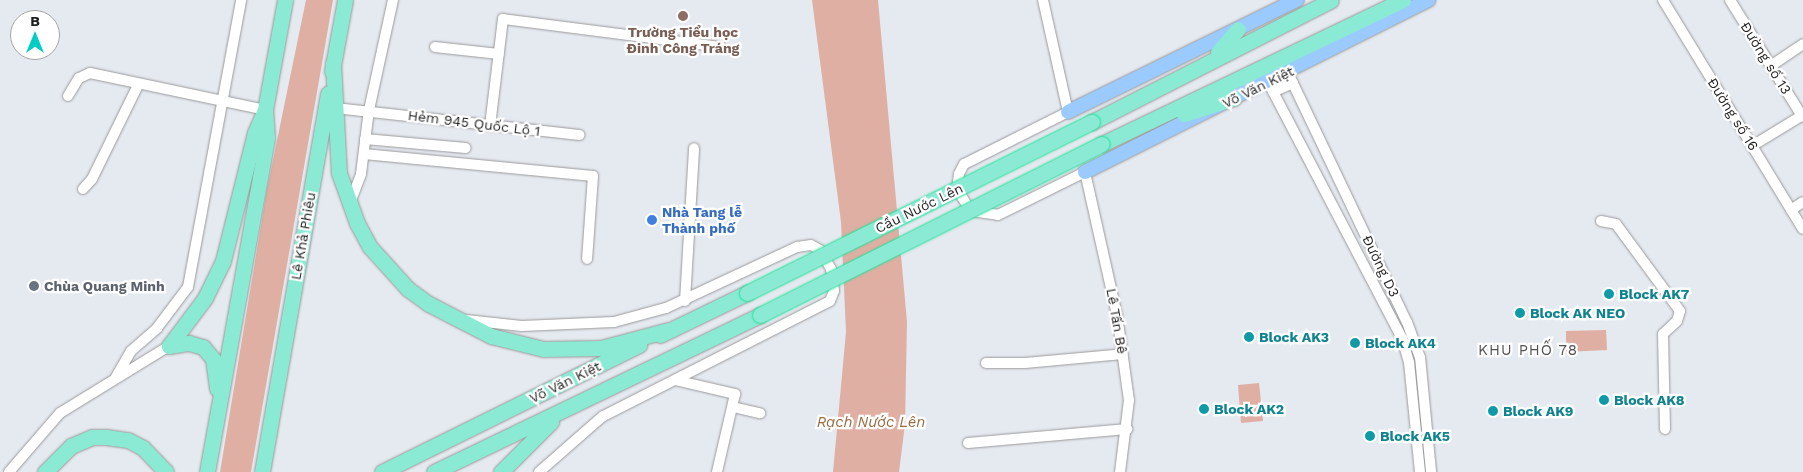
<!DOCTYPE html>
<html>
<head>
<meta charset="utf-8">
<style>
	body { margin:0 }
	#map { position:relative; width:1803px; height:472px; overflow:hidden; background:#e5e9f0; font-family:"Work Sans",sans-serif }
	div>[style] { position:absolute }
	.water>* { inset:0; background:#dfafa4 }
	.roads { filter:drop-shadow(0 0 1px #999) drop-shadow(0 0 1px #999) }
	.minor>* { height:10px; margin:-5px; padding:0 5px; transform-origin:5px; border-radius:5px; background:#fff }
	.major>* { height:14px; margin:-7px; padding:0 7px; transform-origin:7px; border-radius:7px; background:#9bcaff }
	.highway>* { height:15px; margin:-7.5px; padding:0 7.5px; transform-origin:7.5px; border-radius:7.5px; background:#8aead4 }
	.bridges { filter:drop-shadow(0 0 1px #1fe197) drop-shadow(0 0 1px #1fe197) }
	.highway-bridge>* { height:15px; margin:-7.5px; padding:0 7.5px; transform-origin:7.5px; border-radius:7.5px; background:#8aead4 }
	.dots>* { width:14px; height:14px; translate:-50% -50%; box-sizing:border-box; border:2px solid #fff; border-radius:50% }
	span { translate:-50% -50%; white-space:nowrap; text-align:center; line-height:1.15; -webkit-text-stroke:4.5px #fff; paint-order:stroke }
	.education-label { font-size:14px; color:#785e54; font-weight:700 }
	.street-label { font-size:14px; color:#1f1f1f }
	.shop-label { font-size:14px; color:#366cbe; font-weight:700 }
	.left { translate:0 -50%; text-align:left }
	.worship-label { font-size:14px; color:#5b616d; font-weight:700 }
	.culture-label { font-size:14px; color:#0d838f; font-weight:700 }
	.neighbourhood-label { font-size:15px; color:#525252; letter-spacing:1px }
	.water-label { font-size:15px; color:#9a6940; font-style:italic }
	.north { position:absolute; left:10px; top:10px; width:50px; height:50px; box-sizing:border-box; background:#fff; border:1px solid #a5a5a5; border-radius:50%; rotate:0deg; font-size:14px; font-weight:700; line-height:20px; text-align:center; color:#1f1f1f }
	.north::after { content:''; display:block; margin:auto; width:18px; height:22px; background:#00cec6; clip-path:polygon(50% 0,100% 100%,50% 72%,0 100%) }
</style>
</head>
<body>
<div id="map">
	<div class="water">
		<div style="clip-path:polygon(306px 0,333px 0,251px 472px,220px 472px,267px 189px)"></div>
		<div style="clip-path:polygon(812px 0,878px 0,907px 322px,905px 424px,899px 472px,833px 472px,846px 332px,841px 222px)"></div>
		<div style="clip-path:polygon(1606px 330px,1607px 350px,1566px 352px,1566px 331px)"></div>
		<div style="clip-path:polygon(1259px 383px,1263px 421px,1241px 423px,1238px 385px)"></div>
	</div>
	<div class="roads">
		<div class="minor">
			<div style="left:1043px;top:0;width:115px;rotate:77.4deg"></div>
			<div style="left:1068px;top:112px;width:116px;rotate:153.4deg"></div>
			<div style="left:964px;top:164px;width:11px;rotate:117deg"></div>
			<div style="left:959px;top:174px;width:15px;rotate:98deg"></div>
			<div style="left:957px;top:189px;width:26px;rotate:58deg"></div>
			<div style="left:971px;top:211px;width:27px;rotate:8deg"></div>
			<div style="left:998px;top:215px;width:97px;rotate:-26.3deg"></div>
			<div style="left:1085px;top:172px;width:147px;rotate:77.4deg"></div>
			<div style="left:1117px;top:315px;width:86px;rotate:82deg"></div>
			<div style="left:1129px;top:400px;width:73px;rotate:97.1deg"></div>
			<div style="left:1663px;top:0;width:268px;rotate:58.6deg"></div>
			<div style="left:1730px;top:0;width:137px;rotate:58.2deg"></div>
			<div style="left:435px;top:47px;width:64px;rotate:6.2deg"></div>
			<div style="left:1772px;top:65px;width:37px;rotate:-34deg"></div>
			<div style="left:1288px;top:73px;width:276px;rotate:64.5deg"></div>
			<div style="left:1407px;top:322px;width:37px;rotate:70deg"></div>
			<div style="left:1420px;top:357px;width:116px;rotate:84.5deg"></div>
			<div style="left:1268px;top:82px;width:289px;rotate:62.4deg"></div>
			<div style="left:1402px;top:338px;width:25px;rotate:74deg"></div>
			<div style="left:1409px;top:362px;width:111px;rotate:84.3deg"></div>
			<div style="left:1273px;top:92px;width:22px;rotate:-24deg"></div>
			<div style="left:68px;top:96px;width:21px;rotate:-59deg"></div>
			<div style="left:79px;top:78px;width:12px;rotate:-24deg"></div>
			<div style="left:90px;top:73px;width:179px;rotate:11.9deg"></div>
			<div style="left:335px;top:108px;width:246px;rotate:6.3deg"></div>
			<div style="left:490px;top:126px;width:108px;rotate:-83.1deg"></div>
			<div style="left:503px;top:19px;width:220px;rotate:7.3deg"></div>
			<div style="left:365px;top:139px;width:101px;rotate:5.1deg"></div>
			<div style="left:1752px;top:146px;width:60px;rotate:-31.3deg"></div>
			<div style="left:364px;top:154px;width:230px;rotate:5.5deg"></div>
			<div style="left:593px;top:176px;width:83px;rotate:94.1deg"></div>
			<div style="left:83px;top:189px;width:13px;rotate:-48deg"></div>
			<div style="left:92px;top:179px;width:105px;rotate:-63.9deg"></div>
			<div style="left:350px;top:203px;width:31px;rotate:-69deg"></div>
			<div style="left:361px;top:174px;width:64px;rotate:-82.9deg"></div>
			<div style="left:369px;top:110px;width:113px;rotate:-77.7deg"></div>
			<div style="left:1791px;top:210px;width:14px;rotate:-34deg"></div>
			<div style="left:1601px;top:221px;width:15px;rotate:11deg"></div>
			<div style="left:1616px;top:224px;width:108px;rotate:53.7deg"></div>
			<div style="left:1680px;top:311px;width:10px;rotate:107deg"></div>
			<div style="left:1677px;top:321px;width:19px;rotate:137deg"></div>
			<div style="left:1663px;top:334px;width:95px;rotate:88.8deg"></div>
			<div style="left:685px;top:301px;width:153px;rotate:-86.6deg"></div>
			<div style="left:466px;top:320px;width:56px;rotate:6.1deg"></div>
			<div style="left:522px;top:326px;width:92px;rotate:-2.5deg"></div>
			<div style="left:614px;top:322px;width:54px;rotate:-15.1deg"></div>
			<div style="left:666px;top:308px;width:145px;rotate:-25deg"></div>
			<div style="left:797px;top:247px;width:14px;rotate:-8deg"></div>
			<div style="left:811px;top:245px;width:10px;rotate:29deg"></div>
			<div style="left:820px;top:250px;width:22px;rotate:60deg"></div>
			<div style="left:831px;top:269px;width:22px;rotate:82deg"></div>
			<div style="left:834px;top:291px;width:11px;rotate:112deg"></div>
			<div style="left:830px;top:301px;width:254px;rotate:153.1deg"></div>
			<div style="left:603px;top:416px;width:85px;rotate:138.8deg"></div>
			<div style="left:986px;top:363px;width:39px"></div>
			<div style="left:1025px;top:363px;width:98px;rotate:-5.2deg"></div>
			<div style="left:116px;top:377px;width:30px;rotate:-60deg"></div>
			<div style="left:131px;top:351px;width:35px;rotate:-41deg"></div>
			<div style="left:157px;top:328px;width:51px;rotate:-52.9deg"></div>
			<div style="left:188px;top:287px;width:292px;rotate:-79.5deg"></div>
			<div style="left:675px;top:380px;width:62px;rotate:13.1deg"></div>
			<div style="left:735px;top:394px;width:80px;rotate:103deg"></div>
			<div style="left:733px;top:407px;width:28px;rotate:13deg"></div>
			<div style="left:968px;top:443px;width:160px;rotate:-5deg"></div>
			<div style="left:9px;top:472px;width:78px;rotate:-49.2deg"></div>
			<div style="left:60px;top:413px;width:128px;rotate:-31.6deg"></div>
		</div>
		<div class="major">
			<div style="left:1068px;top:112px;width:255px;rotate:-26.1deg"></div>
			<div style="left:1085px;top:172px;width:384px;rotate:-26.6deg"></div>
		</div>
		<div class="highway">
			<div style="left:1218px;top:52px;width:30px;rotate:-49deg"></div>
			<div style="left:333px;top:63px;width:110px;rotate:86.9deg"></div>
			<div style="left:339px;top:173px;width:53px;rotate:70.2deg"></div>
			<div style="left:357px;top:223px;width:27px;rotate:62deg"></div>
			<div style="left:370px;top:247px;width:57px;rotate:47.9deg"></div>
			<div style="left:408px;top:289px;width:26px;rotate:36deg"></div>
			<div style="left:429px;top:304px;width:70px;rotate:27.3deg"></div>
			<div style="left:491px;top:336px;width:54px;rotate:14deg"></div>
			<div style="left:543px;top:349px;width:58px;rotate:-1deg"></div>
			<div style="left:601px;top:348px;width:70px;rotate:-14.8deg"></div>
			<div style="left:332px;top:71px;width:72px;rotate:-79.6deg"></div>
			<div style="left:1184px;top:114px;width:52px;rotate:-17.7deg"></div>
			<div style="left:1092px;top:122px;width:268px;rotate:-27deg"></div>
			<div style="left:1102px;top:144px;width:334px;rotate:-25.6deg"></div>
			<div style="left:660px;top:335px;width:97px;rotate:-25.8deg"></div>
			<div style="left:169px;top:346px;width:60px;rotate:-53.1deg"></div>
			<div style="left:205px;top:298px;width:41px;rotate:-64.1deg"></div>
			<div style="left:223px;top:261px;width:132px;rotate:-76deg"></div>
			<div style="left:255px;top:133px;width:23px;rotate:-67deg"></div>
			<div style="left:169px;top:346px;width:20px;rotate:-9deg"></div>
			<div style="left:189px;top:343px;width:15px;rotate:16deg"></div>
			<div style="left:203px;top:347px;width:16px;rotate:50deg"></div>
			<div style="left:213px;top:359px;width:30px;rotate:82deg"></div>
			<div style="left:45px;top:472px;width:37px;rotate:-45deg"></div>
			<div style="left:71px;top:446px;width:23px;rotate:-23deg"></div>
			<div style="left:92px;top:437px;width:14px"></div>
			<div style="left:106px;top:437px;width:22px;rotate:8deg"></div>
			<div style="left:128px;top:440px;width:17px;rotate:28deg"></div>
			<div style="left:143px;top:448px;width:33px;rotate:46deg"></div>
			<div style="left:207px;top:472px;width:340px;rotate:-79.8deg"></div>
			<div style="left:267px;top:137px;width:27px;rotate:-94deg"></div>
			<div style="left:265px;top:110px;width:112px;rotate:-79.7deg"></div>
			<div style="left:262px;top:472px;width:384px;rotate:-80.1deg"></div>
			<div style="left:382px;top:472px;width:287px;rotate:-26.3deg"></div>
			<div style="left:434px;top:472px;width:362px;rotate:-25.7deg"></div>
			<div style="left:501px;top:472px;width:71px;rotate:-45deg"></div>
		</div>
	</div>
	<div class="bridges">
		<div class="highway-bridge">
			<div style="left:747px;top:293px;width:385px;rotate:-26.4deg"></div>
			<div style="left:760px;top:315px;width:382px;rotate:-26.6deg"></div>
		</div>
	</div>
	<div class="dots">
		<div style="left:683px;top:16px;background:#8d6e63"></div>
		<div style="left:652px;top:220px;background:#3f7fe0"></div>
		<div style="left:34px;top:286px;background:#6b7280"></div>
		<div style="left:1609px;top:294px;background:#0f9aa8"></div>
		<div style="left:1520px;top:313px;background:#0f9aa8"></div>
		<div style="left:1249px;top:337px;background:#0f9aa8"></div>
		<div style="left:1355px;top:343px;background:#0f9aa8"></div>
		<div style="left:1604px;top:400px;background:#0f9aa8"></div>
		<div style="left:1204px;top:409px;background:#0f9aa8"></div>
		<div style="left:1493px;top:411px;background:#0f9aa8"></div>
		<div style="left:1370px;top:436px;background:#0f9aa8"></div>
	</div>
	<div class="education-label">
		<span style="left:683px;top:40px">Trường Tiểu học<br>Đinh Công Tráng</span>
	</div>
	<div class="street-label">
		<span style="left:1766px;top:58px;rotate:58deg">Đường số 13</span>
		<span style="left:1258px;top:87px;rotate:-26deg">Võ Văn Kiệt</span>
		<span style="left:1733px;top:114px;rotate:58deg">Đường số 16</span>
		<span style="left:474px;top:123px;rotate:7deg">Hẻm 945 Quốc Lộ 1</span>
		<span style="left:919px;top:208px;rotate:-26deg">Cầu Nước Lên</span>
		<span style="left:303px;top:236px;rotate:-80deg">Lê Khả Phiêu</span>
		<span style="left:1381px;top:266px;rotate:64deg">Đường D3</span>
		<span style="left:1117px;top:321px;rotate:80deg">Lê Tấn Bê</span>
		<span style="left:565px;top:382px;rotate:-26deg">Võ Văn Kiệt</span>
	</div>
	<div class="shop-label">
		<span class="left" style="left:662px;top:220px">Nhà Tang lễ<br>Thành phố</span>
	</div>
	<div class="worship-label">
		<span class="left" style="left:44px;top:286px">Chùa Quang Minh</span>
	</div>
	<div class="culture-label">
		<span class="left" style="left:1619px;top:294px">Block AK7</span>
		<span class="left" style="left:1530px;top:313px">Block AK NEO</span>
		<span class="left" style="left:1259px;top:337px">Block AK3</span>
		<span class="left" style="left:1365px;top:343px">Block AK4</span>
		<span class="left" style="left:1614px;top:400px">Block AK8</span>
		<span class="left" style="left:1214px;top:409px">Block AK2</span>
		<span class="left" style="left:1503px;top:411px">Block AK9</span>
		<span class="left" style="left:1380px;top:436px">Block AK5</span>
	</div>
	<div class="neighbourhood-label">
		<span style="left:1528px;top:351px">KHU PHỐ 78</span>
	</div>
	<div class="water-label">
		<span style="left:871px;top:423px">Rạch Nước Lên</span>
	</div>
	<div class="north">B</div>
</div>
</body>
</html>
